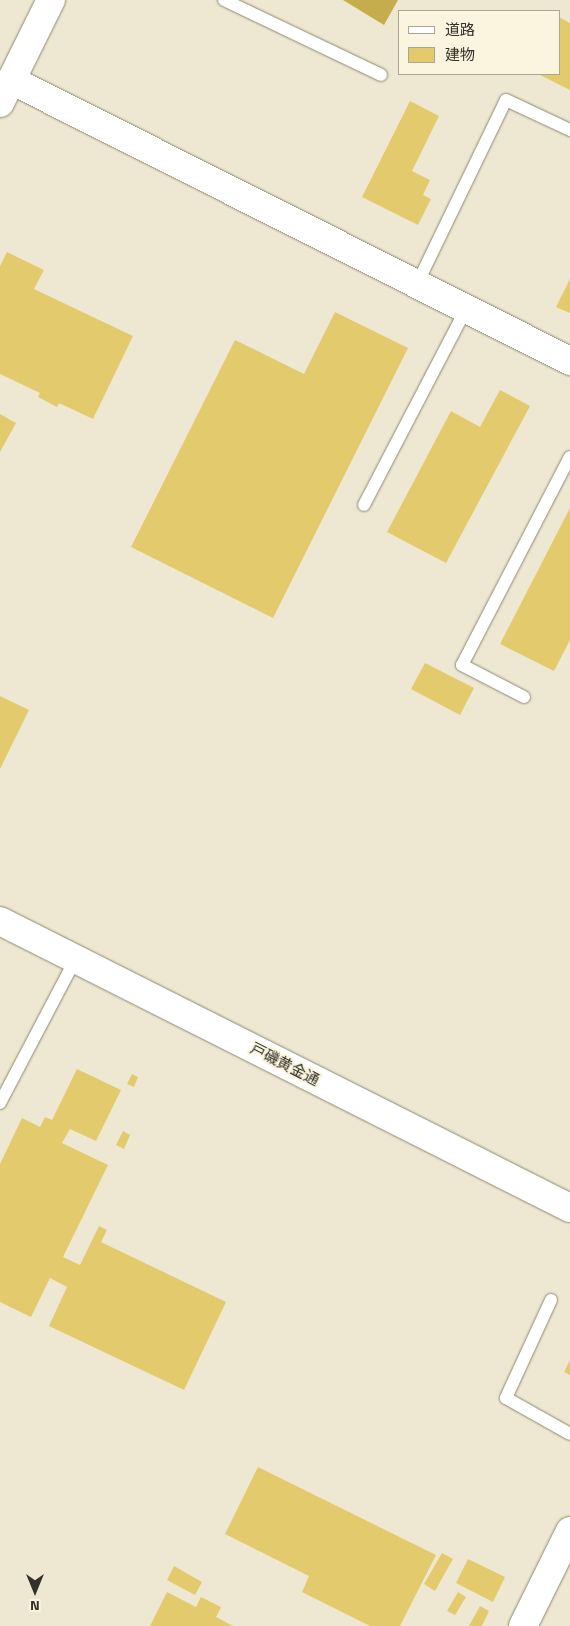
<!DOCTYPE html>
<html>
<head>
<meta charset="utf-8">
<style>
	body { margin:0 }
	#map { position:relative; width:570px; height:1626px; overflow:hidden; background:#eee8d2; font-family:"Titillium Web","Noto Sans JP",sans-serif }
	div>[style] { position:absolute }
	.water>* { inset:0; background:#c5ad4e }
	.building>* { inset:0; background:#e3cb6d }
	.roads { filter:drop-shadow(0 0 1px #8d8873) drop-shadow(0 0 1px #8d8873) }
	.lane>* { height:12px; margin:-6px; padding:0 6px; transform-origin:6px; border-radius:6px; background:#fff }
	.secondary>* { height:28px; margin:-14px; padding:0 14px; transform-origin:14px; border-radius:14px; background:#fff }
	span { translate:-50% -50%; white-space:nowrap; text-align:center; line-height:1.15; -webkit-text-stroke:4px #fbf5df; paint-order:stroke }
	.street-label { font-size:15px; color:#333129 }
	.legend { position:absolute; left:398px; top:10px; width:162px; height:65px; box-sizing:border-box; background:#fbf5df; border:1px solid #aba796; margin:0; padding:6px 9px; list-style:none; font-size:15px; color:#333129 }
	.legend li { display:flex; align-items:center; gap:10px; height:25px }
	.legend b { width:25px; border:1px solid #aba796 }
	.north { position:absolute; left:10px; top:1566px; width:50px; height:50px; -webkit-text-stroke:4px #fbf5df; paint-order:stroke; rotate:180deg; font-size:14px; font-weight:700; line-height:20px; text-align:center; color:#333129 }
	.north::after { content:''; display:block; margin:auto; width:18px; height:22px; background:#333129; clip-path:polygon(50% 0,100% 100%,50% 72%,0 100%) }
</style>
</head>
<body>
<div id="map">
	<div class="water">
		<div style="clip-path:polygon(343px 0,398px 0,384px 25px)"></div>
	</div>
	<div class="building">
		<div style="clip-path:polygon(559px 17px,570px 23px,570px 90px,538px 74px,559px 74px)"></div>
		<div style="clip-path:polygon(410px 101px,439px 116px,412px 171px,430px 180px,423px 195px,431px 199px,418px 225px,362px 197px)"></div>
		<div style="clip-path:polygon(7px 252px,44px 270px,34px 289px,133px 336px,93px 419px,59px 403px,57px 407px,38px 397px,40px 393px,0 374px,0 266px)"></div>
		<div style="clip-path:polygon(570px 279px,570px 313px,556px 307px)"></div>
		<div style="clip-path:polygon(335px 312px,408px 348px,273px 618px,131px 547px,235px 340px,304px 374px)"></div>
		<div style="clip-path:polygon(500px 390px,530px 406px,446px 563px,387px 532px,451px 411px,480px 427px)"></div>
		<div style="clip-path:polygon(0 414px,16px 423px,0 452px)"></div>
		<div style="clip-path:polygon(570px 508px,570px 640px,554px 671px,500px 644px)"></div>
		<div style="clip-path:polygon(425px 663px,474px 688px,460px 715px,411px 689px)"></div>
		<div style="clip-path:polygon(0 696px,29px 710px,0 769px)"></div>
		<div style="clip-path:polygon(77px 1069px,121px 1090px,96px 1141px,70px 1129px,62px 1143px,108px 1165px,63px 1257px,80px 1265px,99px 1226px,107px 1230px,101px 1242px,226px 1302px,184px 1390px,49px 1326px,67px 1287px,50px 1278px,31px 1317px,0 1302px,0 1164px,22px 1118px,40px 1127px,45px 1117px,52px 1120px)"></div>
		<div style="clip-path:polygon(132px 1074px,138px 1077px,134px 1087px,127px 1084px)"></div>
		<div style="clip-path:polygon(123px 1131px,130px 1135px,124px 1149px,116px 1145px)"></div>
		<div style="clip-path:polygon(570px 1360px,570px 1375px,564px 1372px)"></div>
		<div style="clip-path:polygon(258px 1467px,436px 1555px,400px 1626px,370px 1626px,302px 1592px,309px 1576px,225px 1534px)"></div>
		<div style="clip-path:polygon(442px 1553px,453px 1559px,435px 1591px,424px 1584px)"></div>
		<div style="clip-path:polygon(468px 1559px,505px 1577px,493px 1602px,456px 1583px)"></div>
		<div style="clip-path:polygon(174px 1566px,202px 1582px,195px 1595px,167px 1580px)"></div>
		<div style="clip-path:polygon(167px 1592px,196px 1607px,201px 1597px,221px 1607px,216px 1617px,233px 1626px,150px 1626px)"></div>
		<div style="clip-path:polygon(458px 1592px,466px 1597px,455px 1615px,447px 1611px)"></div>
		<div style="clip-path:polygon(480px 1606px,489px 1611px,482px 1626px,469px 1626px)"></div>
	</div>
	<div class="roads">
		<div class="lane">
			<div style="left:224px;top:0;width:174px;rotate:25.5deg"></div>
			<div style="left:417px;top:284px;width:204px;rotate:-64.2deg"></div>
			<div style="left:506px;top:100px;width:71px;rotate:25.1deg"></div>
			<div style="left:364px;top:505px;width:221px;rotate:-62.5deg"></div>
			<div style="left:524px;top:697px;width:70px;rotate:-152.7deg"></div>
			<div style="left:462px;top:665px;width:234px;rotate:-62.6deg"></div>
			<div style="left:0;top:1103px;width:164px;rotate:-62.3deg"></div>
			<div style="left:551px;top:1300px;width:108px;rotate:114.7deg"></div>
			<div style="left:506px;top:1398px;width:73px;rotate:29.4deg"></div>
		</div>
		<div class="secondary">
			<div style="left:11px;top:80px;width:626px;rotate:26.69deg"></div>
			<div style="left:0;top:103px;width:115px;rotate:-63.7deg"></div>
			<div style="left:0;top:921px;width:638px;rotate:26.73deg"></div>
			<div style="left:523px;top:1626px;width:106px;rotate:-63.7deg"></div>
		</div>
	</div>
	<div class="street-label">
		<span style="left:285px;top:1064px;rotate:27deg">戸磯黄金通</span>
	</div>
	<ul class="legend">
	<li><b style="height:6px;background:#fff"></b>道路</li>
	<li><b style="height:14px;background:#e3cb6d"></b>建物</li>
	</ul>
	<div class="north">N</div>
</div>
</body>
</html>
